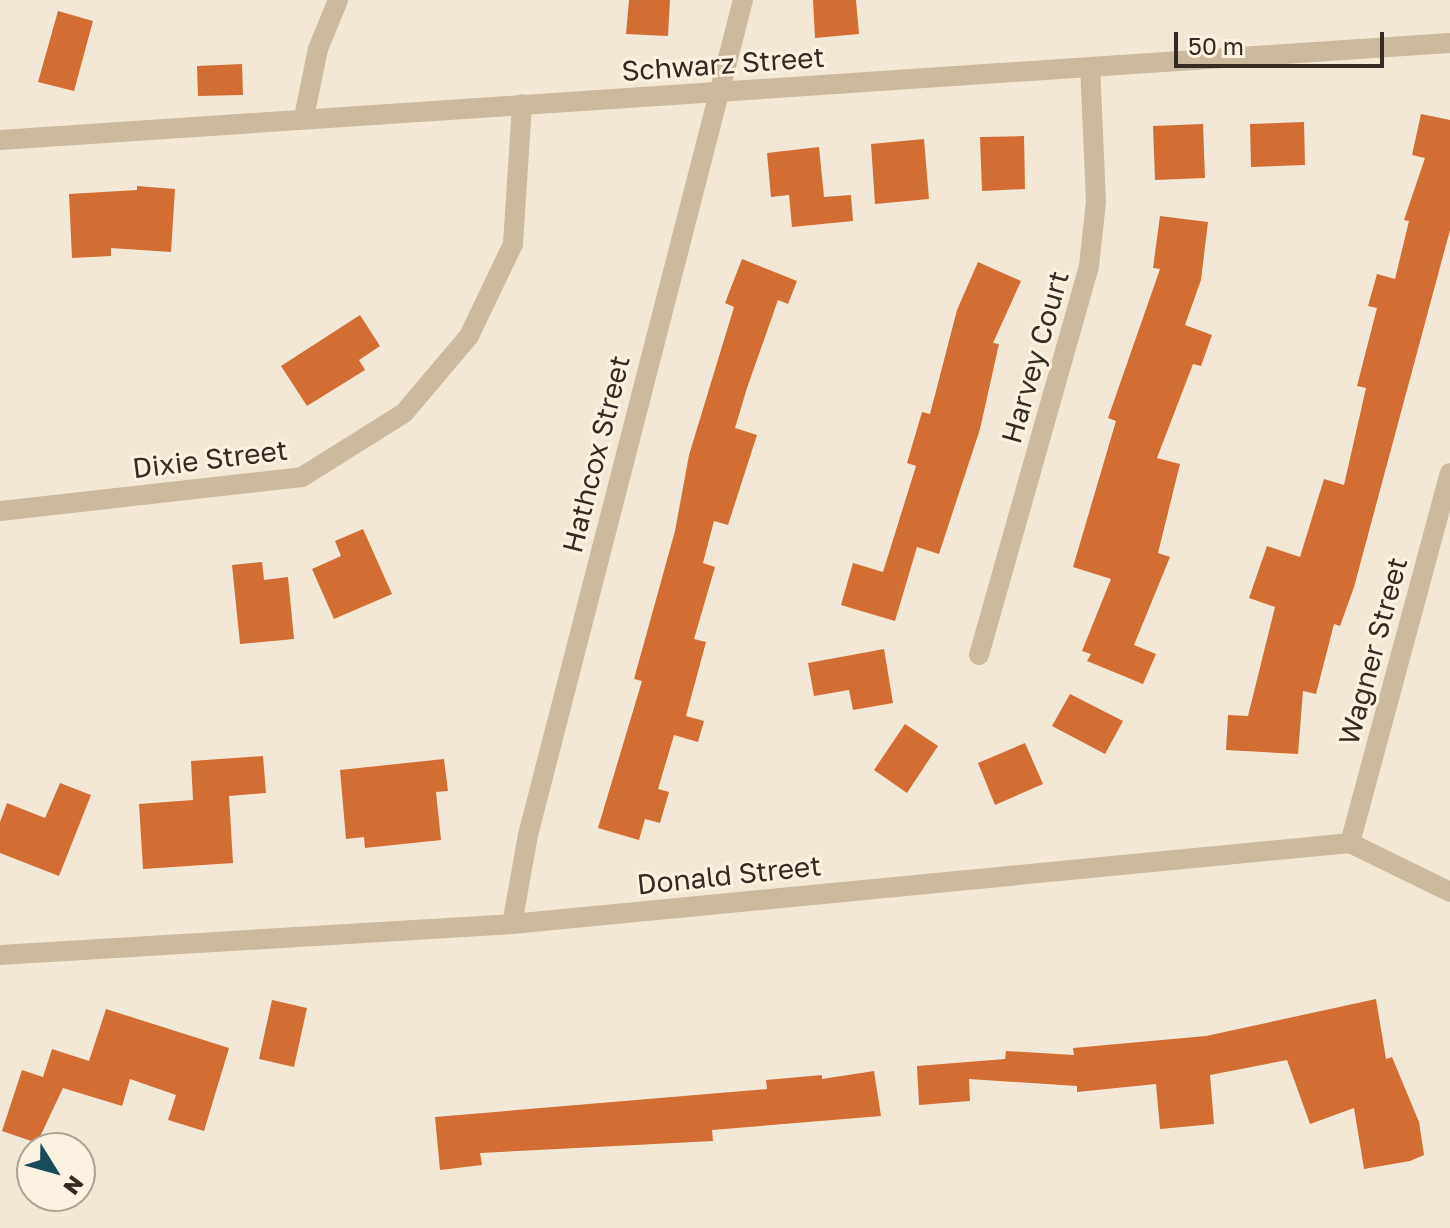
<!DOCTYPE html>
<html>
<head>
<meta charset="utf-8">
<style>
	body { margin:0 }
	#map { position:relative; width:1450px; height:1228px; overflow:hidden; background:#f3e8d5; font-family:"Golos Text",sans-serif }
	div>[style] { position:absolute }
	.building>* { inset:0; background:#d26e34 }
	.minor>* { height:20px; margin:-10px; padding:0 10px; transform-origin:10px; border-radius:10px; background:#cbb9a0 }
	span { translate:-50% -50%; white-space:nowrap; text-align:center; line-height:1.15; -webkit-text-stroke:6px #fbf2e1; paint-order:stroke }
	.street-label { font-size:28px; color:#352b24 }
	.north { position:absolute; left:16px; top:1132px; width:80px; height:80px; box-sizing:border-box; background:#fbf2e1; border:2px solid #aca295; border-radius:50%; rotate:127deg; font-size:22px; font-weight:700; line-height:32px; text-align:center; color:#352b24 }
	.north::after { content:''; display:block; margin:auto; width:28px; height:36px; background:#164d59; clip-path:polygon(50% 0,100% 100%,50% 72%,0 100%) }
	.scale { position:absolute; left:1174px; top:32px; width:210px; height:36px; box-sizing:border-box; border:4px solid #352b24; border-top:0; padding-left:10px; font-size:24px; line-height:28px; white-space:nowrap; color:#352b24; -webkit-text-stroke:6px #fbf2e1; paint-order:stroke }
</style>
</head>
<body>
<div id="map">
	<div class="building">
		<div style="clip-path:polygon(629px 0,670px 0,668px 36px,626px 34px)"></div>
		<div style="clip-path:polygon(813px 0,856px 0,859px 34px,815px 38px)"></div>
		<div style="clip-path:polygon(58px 11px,93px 21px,74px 91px,38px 82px)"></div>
		<div style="clip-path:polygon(242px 64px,243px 95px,198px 96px,197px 66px)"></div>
		<div style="clip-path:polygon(1421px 114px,1450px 120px,1450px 230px,1354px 587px,1340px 626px,1334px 624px,1316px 694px,1303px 691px,1298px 754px,1226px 750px,1228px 715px,1248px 716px,1275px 607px,1249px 598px,1267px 546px,1300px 557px,1324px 479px,1344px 485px,1366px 388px,1357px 386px,1377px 308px,1368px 306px,1377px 274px,1395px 279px,1409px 221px,1404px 220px,1425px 158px,1412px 155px)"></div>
		<div style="clip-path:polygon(1304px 122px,1305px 165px,1251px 167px,1250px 124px)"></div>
		<div style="clip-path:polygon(1203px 124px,1205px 178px,1155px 180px,1153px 126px)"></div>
		<div style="clip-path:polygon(1024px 136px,1025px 189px,982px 191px,980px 137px)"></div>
		<div style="clip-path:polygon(924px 139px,929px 199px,875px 204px,871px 144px)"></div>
		<div style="clip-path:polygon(819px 147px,824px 197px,851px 195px,853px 221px,792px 227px,789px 195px,771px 197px,767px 153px)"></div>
		<div style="clip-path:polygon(137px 186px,175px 189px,171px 252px,111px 248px,111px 256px,72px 258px,69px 194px,137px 190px)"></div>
		<div style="clip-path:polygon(1160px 216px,1208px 222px,1201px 280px,1185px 325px,1212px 335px,1201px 366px,1193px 364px,1157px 458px,1180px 464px,1158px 553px,1170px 557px,1134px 645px,1156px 654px,1143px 684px,1087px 661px,1091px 654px,1082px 651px,1111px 579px,1073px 567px,1116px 421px,1108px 418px,1160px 269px,1153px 268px)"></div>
		<div style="clip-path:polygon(742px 259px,797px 281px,788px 304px,778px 300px,747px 388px,735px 428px,757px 435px,728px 525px,714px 521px,703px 563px,715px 567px,694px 639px,706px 642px,686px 716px,704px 721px,698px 742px,674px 735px,658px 789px,669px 792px,660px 823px,645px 819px,639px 840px,598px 828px,642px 681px,634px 679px,675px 531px,689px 455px,734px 307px,725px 303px)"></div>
		<div style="clip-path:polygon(978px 262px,1021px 281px,993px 343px,999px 344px,980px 429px,939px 554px,917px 547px,895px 621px,841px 605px,853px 563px,883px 572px,916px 466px,907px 463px,922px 412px,930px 414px,957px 310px)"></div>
		<div style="clip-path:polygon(360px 315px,380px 346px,359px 360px,365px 370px,307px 406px,281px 366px)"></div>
		<div style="clip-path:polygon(363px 529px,392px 594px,334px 619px,312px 569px,341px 556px,335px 541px)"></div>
		<div style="clip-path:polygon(262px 562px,264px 580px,288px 577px,294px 639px,240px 644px,232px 565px)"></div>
		<div style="clip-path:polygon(884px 649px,893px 703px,853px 710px,849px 690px,814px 696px,808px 663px)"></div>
		<div style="clip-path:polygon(1070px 694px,1123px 721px,1105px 754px,1052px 726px)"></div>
		<div style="clip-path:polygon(905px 724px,938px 746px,907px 793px,874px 770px)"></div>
		<div style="clip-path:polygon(1025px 743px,1043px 784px,995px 805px,978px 763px)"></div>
		<div style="clip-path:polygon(263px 756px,266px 793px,229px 796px,233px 863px,143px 869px,139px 804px,193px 800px,191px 761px)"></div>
		<div style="clip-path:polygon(444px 759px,448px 791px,436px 792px,441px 840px,365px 848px,364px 837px,346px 839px,340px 770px)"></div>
		<div style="clip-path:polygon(60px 783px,91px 795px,59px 876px,0 853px,0 822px,7px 803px,45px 818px)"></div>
		<div style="clip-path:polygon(1376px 999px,1386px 1059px,1392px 1057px,1419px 1122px,1424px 1155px,1410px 1161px,1364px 1169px,1354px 1108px,1310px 1124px,1287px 1060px,1210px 1075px,1214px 1124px,1160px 1129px,1156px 1084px,1077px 1092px,1077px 1086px,969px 1079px,970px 1101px,919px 1105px,917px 1066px,1005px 1059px,1006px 1051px,1074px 1055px,1073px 1048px,1206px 1036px)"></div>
		<div style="clip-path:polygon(272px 1000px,307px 1008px,294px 1067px,259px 1059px)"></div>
		<div style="clip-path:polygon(106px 1009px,229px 1048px,204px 1131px,168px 1120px,176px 1095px,130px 1079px,122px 1106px,63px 1088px,37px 1143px,2px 1131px,22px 1070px,43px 1077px,52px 1049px,89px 1061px)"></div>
		<div style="clip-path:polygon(874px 1071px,881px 1116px,712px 1130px,713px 1141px,480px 1153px,482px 1165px,440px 1170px,435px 1117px,767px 1089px,766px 1080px,822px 1075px,822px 1079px)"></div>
	</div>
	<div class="minor">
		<div style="left:304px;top:117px;width:69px;rotate:-78.4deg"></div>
		<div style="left:318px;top:49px;width:53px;rotate:-67.8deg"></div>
		<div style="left:0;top:140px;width:1453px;rotate:-3.83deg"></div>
		<div style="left:0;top:511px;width:304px;rotate:-6.4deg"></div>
		<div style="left:302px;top:477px;width:120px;rotate:-32.1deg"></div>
		<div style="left:404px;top:413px;width:101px;rotate:-49.8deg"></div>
		<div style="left:469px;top:336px;width:102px;rotate:-64.4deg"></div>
		<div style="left:513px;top:244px;width:140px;rotate:-86.3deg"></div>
		<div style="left:979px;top:655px;width:404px;rotate:-74.2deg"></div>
		<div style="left:1089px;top:266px;width:64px;rotate:-83.8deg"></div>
		<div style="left:1096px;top:202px;width:135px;rotate:-92.5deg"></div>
		<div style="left:1350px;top:843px;width:383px;rotate:-74.9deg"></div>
		<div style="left:512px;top:924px;width:90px;rotate:-79.8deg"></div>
		<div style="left:528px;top:835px;width:862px;rotate:-75.56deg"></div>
		<div style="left:0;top:955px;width:513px;rotate:-3.46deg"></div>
		<div style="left:512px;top:924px;width:842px;rotate:-5.52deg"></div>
		<div style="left:1350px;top:843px;width:111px;rotate:26.1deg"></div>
	</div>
	<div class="street-label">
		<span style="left:723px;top:64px;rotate:-4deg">Schwarz Street</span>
		<span style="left:1035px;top:357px;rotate:-74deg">Harvey Court</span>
		<span style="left:596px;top:454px;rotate:-76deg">Hathcox Street</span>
		<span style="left:210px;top:459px;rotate:-7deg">Dixie Street</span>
		<span style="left:1373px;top:651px;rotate:-75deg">Wagner Street</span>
		<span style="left:729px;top:875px;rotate:-6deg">Donald Street</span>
	</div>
	<div class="north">N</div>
	<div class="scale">50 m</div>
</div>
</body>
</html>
